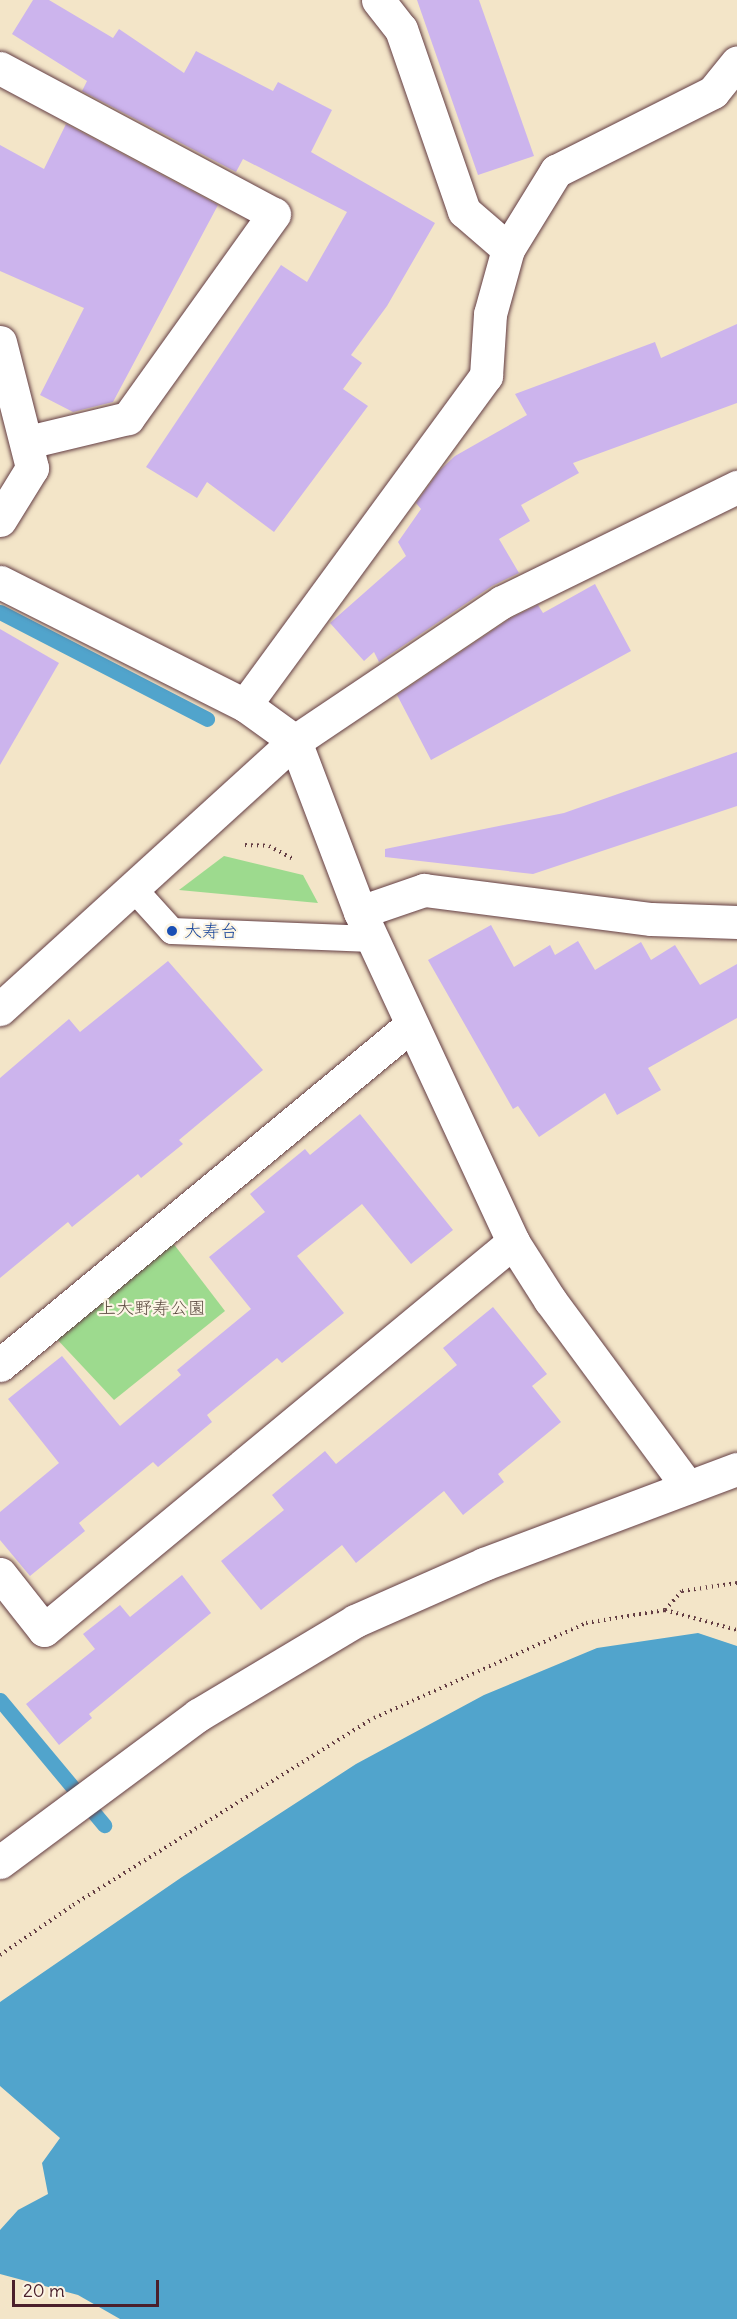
<!DOCTYPE html>
<html>
<head>
<meta charset="utf-8">
<style>
	body { margin:0 }
	#map { position:relative; width:737px; height:2319px; overflow:hidden; background:#f3e5c8; font-family:Delius,"Klee One",sans-serif }
	div>[style] { position:absolute }
	.green>* { inset:0; background:#9dda8e }
	.water>* { inset:0; background:#51a4cc }
	.stream>* { height:15px; margin:-7.5px; padding:0 7.5px; transform-origin:7.5px; border-radius:7.5px; background:#51a4cc }
	.building>* { inset:0; background:#ccb4ed }
	.path>* { height:4px; margin-top:-2px; transform-origin:0; background:repeating-linear-gradient(90deg,#633d43 0 1.5px,transparent 0 6px) }
	.roads { filter:drop-shadow(0 0 2px #633d43) drop-shadow(0 0 2px #633d43) }
	.service>* { height:26px; margin:-13px; padding:0 13px; transform-origin:13px; border-radius:13px; background:#fff }
	.minor>* { height:33px; margin:-16.5px; padding:0 16.5px; transform-origin:16.5px; border-radius:16.5px; background:#fff }
	.tertiary>* { height:33px; margin:-16.5px; padding:0 16.5px; transform-origin:16.5px; border-radius:16.5px; background:#fff }
	.dots>* { width:16px; height:16px; translate:-50% -50%; box-sizing:border-box; border:3px solid #fcf5e5; border-radius:50% }
	span { translate:-50% -50%; white-space:nowrap; text-align:center; line-height:1.15; -webkit-text-stroke:4.5px #fcf5e5; paint-order:stroke }
	.transit-label { font-size:18px; color:#164399 }
	.left { translate:0 -50%; text-align:left }
	.park-label { font-size:18px; color:#5f4e44 }
	.scale { position:absolute; left:12px; top:2280px; width:147px; height:27px; box-sizing:border-box; border:3px solid #4a1f2b; border-top:0; padding-left:8px; font-size:18px; line-height:21px; white-space:nowrap; color:#4a1f2b; -webkit-text-stroke:4px #fcf5e5; paint-order:stroke }
</style>
</head>
<body>
<div id="map">
	<div class="green">
		<div style="clip-path:polygon(224px 856px,303px 875px,318px 903px,179px 890px)"></div>
		<div style="clip-path:polygon(163px 1230px,225px 1311px,114px 1400px,54px 1336px)"></div>
	</div>
	<div class="water">
		<div style="clip-path:polygon(698px 1633px,737px 1646px,737px 2319px,120px 2319px,78px 2295px,0 2274px,0 2230px,18px 2210px,48px 2194px,42px 2163px,60px 2138px,0 2086px,0 2002px,182px 1877px,356px 1764px,484px 1695px,597px 1648px)"></div>
	</div>
	<div class="stream">
		<div style="left:0;top:612px;width:233px;rotate:27.3deg"></div>
		<div style="left:0;top:1700px;width:163px;rotate:50.2deg"></div>
	</div>
	<div class="building">
		<div style="clip-path:polygon(33px 0,49px 0,113px 38px,119px 29px,184px 73px,196px 51px,273px 91px,278px 82px,332px 110px,311px 152px,435px 223px,387px 306px,351px 355px,362px 363px,343px 389px,368px 406px,274px 532px,207px 482px,197px 498px,146px 467px,281px 265px,307px 282px,347px 212px,243px 159px,236px 172px,82px 91px,87px 81px,12px 34px)"></div>
		<div style="clip-path:polygon(417px 0,479px 0,534px 156px,478px 175px)"></div>
		<div style="clip-path:polygon(66px 124px,218px 205px,113px 402px,73px 412px,40px 395px,84px 308px,0 271px,0 145px,44px 169px)"></div>
		<div style="clip-path:polygon(737px 324px,737px 403px,573px 463px,579px 473px,521px 505px,530px 521px,499px 539px,519px 573px,492px 586px,379px 662px,374px 652px,364px 661px,330px 623px,406px 556px,398px 542px,421px 509px,416px 503px,440px 470px,455px 456px,527px 415px,515px 394px,655px 342px,661px 358px)"></div>
		<div style="clip-path:polygon(595px 584px,631px 651px,431px 760px,397px 695px,511px 618px,538px 605px,543px 613px)"></div>
		<div style="clip-path:polygon(0 629px,59px 663px,0 765px)"></div>
		<div style="clip-path:polygon(737px 752px,737px 806px,533px 874px,385px 857px,385px 849px,564px 813px)"></div>
		<div style="clip-path:polygon(491px 925px,514px 967px,550px 945px,555px 955px,578px 941px,595px 970px,641px 942px,651px 960px,675px 945px,700px 985px,737px 964px,737px 1018px,648px 1068px,661px 1090px,617px 1115px,605px 1093px,539px 1137px,518px 1106px,513px 1109px,428px 960px)"></div>
		<div style="clip-path:polygon(168px 961px,263px 1070px,179px 1140px,183px 1144px,141px 1178px,138px 1174px,72px 1227px,68px 1222px,0 1278px,0 1078px,69px 1019px,80px 1032px)"></div>
		<div style="clip-path:polygon(360px 1114px,453px 1230px,411px 1264px,362px 1204px,297px 1256px,344px 1313px,282px 1363px,277px 1358px,207px 1415px,212px 1422px,158px 1467px,153px 1462px,79px 1523px,85px 1531px,30px 1576px,0 1540px,0 1512px,59px 1463px,8px 1399px,62px 1356px,120px 1426px,181px 1375px,177px 1370px,251px 1309px,209px 1257px,265px 1212px,250px 1194px,305px 1149px,310px 1155px)"></div>
		<div style="clip-path:polygon(493px 1307px,547px 1374px,532px 1386px,561px 1422px,498px 1474px,504px 1482px,463px 1515px,444px 1491px,356px 1563px,342px 1545px,261px 1610px,221px 1561px,284px 1510px,272px 1495px,325px 1451px,336px 1464px,457px 1365px,443px 1348px)"></div>
		<div style="clip-path:polygon(182px 1575px,211px 1613px,89px 1714px,92px 1718px,59px 1745px,26px 1704px,95px 1649px,83px 1634px,120px 1605px,130px 1617px)"></div>
	</div>
	<div class="path">
		<div style="left:245px;top:845px;width:24px;rotate:2deg"></div>
		<div style="left:269px;top:846px;width:26px;rotate:28deg"></div>
		<div style="left:665px;top:1610px;width:25px;rotate:-48deg"></div>
		<div style="left:682px;top:1591px;width:56px;rotate:-8.3deg"></div>
		<div style="left:0;top:1955px;width:88px;rotate:-34.4deg"></div>
		<div style="left:73px;top:1905px;width:354px;rotate:-31.9deg"></div>
		<div style="left:374px;top:1718px;width:232px;rotate:-24.1deg"></div>
		<div style="left:586px;top:1623px;width:80px;rotate:-9.3deg"></div>
		<div style="left:665px;top:1610px;width:75px;rotate:15.5deg"></div>
	</div>
	<div class="roads">
		<div class="service">
			<div style="left:133px;top:888px;width:58px;rotate:47.8deg"></div>
			<div style="left:172px;top:931px;width:200px;rotate:2.3deg"></div>
		</div>
		<div class="minor">
			<div style="left:378px;top:0;width:37px;rotate:52deg"></div>
			<div style="left:401px;top:29px;width:193px;rotate:70.9deg"></div>
			<div style="left:464px;top:211px;width:58px;rotate:40.8deg"></div>
			<div style="left:0;top:68px;width:310px;rotate:28.1deg"></div>
			<div style="left:274px;top:214px;width:251px;rotate:125.6deg"></div>
			<div style="left:128px;top:418px;width:103px;rotate:166.5deg"></div>
			<div style="left:0;top:342px;width:130px;rotate:75.7deg"></div>
			<div style="left:32px;top:468px;width:61px;rotate:121.6deg"></div>
			<div style="left:0;top:582px;width:274px;rotate:26.7deg"></div>
			<div style="left:245px;top:705px;width:62px;rotate:35.8deg"></div>
			<div style="left:295px;top:741px;width:183px;rotate:69.2deg"></div>
			<div style="left:360px;top:912px;width:364px;rotate:65.1deg"></div>
			<div style="left:513px;top:1242px;width:69px;rotate:57.5deg"></div>
			<div style="left:550px;top:1300px;width:232px;rotate:53.6deg"></div>
			<div style="left:245px;top:705px;width:408px;rotate:-53.8deg"></div>
			<div style="left:486px;top:376px;width:62px;rotate:-86.3deg"></div>
			<div style="left:490px;top:314px;width:67px;rotate:-74.5deg"></div>
			<div style="left:508px;top:249px;width:92px;rotate:-58.4deg"></div>
			<div style="left:556px;top:171px;width:176px;rotate:-26.7deg"></div>
			<div style="left:713px;top:92px;width:38px;rotate:-51deg"></div>
			<div style="left:360px;top:912px;width:68px;rotate:-19deg"></div>
			<div style="left:424px;top:890px;width:229px;rotate:7.3deg"></div>
			<div style="left:651px;top:919px;width:86px;rotate:2deg"></div>
			<div style="left:0;top:1009px;width:399px;rotate:-42.3deg"></div>
			<div style="left:295px;top:741px;width:249px;rotate:-33.9deg"></div>
			<div style="left:502px;top:602px;width:262px;rotate:-26.1deg"></div>
			<div style="left:0;top:1365px;width:532px;rotate:-39.58deg"></div>
			<div style="left:0;top:1574px;width:71px;rotate:51.8deg"></div>
			<div style="left:44px;top:1630px;width:609px;rotate:-39.6deg"></div>
		</div>
		<div class="tertiary">
			<div style="left:0;top:1862px;width:247px;rotate:-36.6deg"></div>
			<div style="left:198px;top:1715px;width:183px;rotate:-30.9deg"></div>
			<div style="left:355px;top:1621px;width:141px;rotate:-23.8deg"></div>
			<div style="left:484px;top:1564px;width:270px;rotate:-20.6deg"></div>
		</div>
	</div>
	<div class="dots">
		<div style="left:172px;top:931px;background:#1a4fb4"></div>
	</div>
	<div class="transit-label">
		<span class="left" style="left:184px;top:931px">大寿台</span>
	</div>
	<div class="park-label">
		<span style="left:152px;top:1308px">上大野寿公園</span>
	</div>
	<div class="scale">20 m</div>
</div>
</body>
</html>
